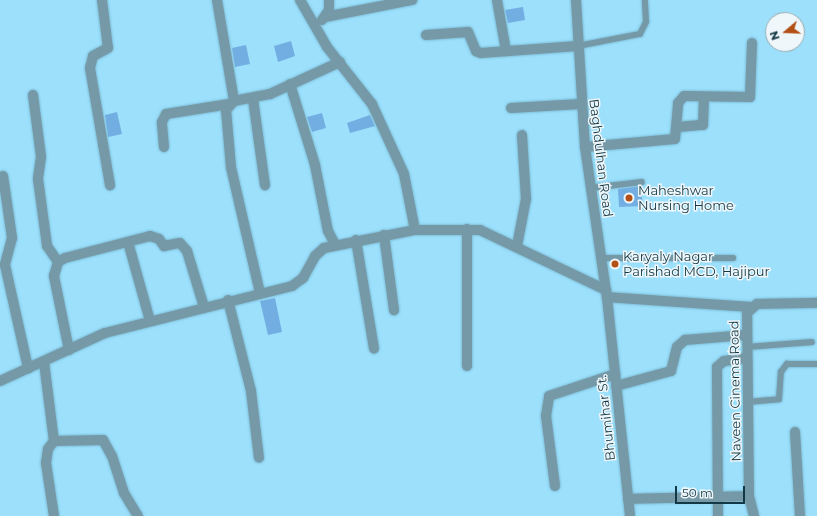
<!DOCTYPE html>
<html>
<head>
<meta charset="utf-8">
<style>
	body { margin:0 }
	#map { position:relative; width:817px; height:516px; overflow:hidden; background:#9ce0fc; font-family:Montserrat,sans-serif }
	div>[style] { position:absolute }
	.building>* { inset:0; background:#73aee2 }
	.roads { filter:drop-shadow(0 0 1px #7ebbd4) drop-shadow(0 0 1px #7ebbd4) }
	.lane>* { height:5.5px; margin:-2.75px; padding:0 2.75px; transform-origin:2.75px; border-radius:2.75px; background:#7699a7 }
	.street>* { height:10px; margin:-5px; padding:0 5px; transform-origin:5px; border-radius:5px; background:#7699a7 }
	.dots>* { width:11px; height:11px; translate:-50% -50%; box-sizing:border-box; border:2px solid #eff7fa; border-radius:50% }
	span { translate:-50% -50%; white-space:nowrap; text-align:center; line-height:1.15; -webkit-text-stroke:3px #eff7fa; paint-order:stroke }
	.street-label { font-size:13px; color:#133946 }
	.poi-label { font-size:13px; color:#133946 }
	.left { translate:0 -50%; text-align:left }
	.north { position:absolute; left:765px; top:12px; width:40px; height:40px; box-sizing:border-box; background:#eff7fa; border:1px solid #97abb2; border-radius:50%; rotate:251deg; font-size:11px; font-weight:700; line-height:16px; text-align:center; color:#133946 }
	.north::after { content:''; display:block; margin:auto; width:14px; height:18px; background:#b35017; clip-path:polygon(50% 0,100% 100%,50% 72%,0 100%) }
	.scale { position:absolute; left:675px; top:486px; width:70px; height:18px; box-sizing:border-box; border:2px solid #133946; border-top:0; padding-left:5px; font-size:12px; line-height:14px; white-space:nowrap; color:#133946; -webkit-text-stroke:3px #eff7fa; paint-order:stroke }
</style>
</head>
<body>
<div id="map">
	<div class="building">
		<div style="clip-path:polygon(523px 7px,525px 20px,508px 23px,505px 10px)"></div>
		<div style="clip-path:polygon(291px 41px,295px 56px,278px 62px,274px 46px)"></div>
		<div style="clip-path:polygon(246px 45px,250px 64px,235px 67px,232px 48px)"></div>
		<div style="clip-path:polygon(117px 112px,122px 134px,108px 137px,105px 115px)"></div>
		<div style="clip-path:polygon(322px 113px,326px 128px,312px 132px,307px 117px)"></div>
		<div style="clip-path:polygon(370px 115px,375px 126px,350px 133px,347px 123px)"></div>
		<div style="clip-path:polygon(642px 186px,642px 206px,619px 207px,618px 189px)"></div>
		<div style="clip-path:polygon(275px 298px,282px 332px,268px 335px,260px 301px)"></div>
	</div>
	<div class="roads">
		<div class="lane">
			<div style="left:578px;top:46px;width:63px;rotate:-11deg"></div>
			<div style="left:640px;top:34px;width:13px;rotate:-63deg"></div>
			<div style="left:646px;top:22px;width:22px;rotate:-93deg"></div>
			<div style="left:590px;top:188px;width:52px;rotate:-6.6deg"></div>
			<div style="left:601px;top:258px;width:132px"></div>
			<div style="left:747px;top:347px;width:65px;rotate:-4.4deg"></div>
			<div style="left:747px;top:402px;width:32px;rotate:-5deg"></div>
			<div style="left:779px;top:399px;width:27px;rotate:-86deg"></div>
			<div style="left:781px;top:372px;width:10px;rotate:-53deg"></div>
			<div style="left:787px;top:364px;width:30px"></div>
		</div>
		<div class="street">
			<div style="left:102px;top:0;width:48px;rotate:82.9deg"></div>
			<div style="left:108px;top:48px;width:17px;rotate:152deg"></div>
			<div style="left:93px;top:56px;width:12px;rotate:104deg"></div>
			<div style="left:90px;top:68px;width:119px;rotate:80.3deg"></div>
			<div style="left:217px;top:0;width:102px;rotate:80.4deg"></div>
			<div style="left:300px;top:0;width:54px;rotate:60.1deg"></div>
			<div style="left:327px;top:47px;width:73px;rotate:51.7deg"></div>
			<div style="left:372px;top:104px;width:77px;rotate:65.4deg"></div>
			<div style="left:404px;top:174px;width:57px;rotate:78.9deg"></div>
			<div style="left:497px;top:0;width:52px;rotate:80deg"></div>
			<div style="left:576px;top:0;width:147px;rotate:86.5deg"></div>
			<div style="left:585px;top:147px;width:152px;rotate:81.7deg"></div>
			<div style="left:607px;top:297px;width:220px;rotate:84deg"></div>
			<div style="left:325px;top:17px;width:89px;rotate:-11.1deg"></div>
			<div style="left:322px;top:20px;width:12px;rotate:-55deg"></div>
			<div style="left:329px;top:10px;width:10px;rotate:-90deg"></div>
			<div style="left:426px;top:35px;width:42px;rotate:-4.1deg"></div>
			<div style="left:468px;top:32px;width:21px;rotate:67deg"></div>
			<div style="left:476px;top:51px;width:5px;rotate:22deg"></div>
			<div style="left:481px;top:53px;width:97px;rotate:-4.1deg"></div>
			<div style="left:290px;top:84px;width:85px;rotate:72.8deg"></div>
			<div style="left:315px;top:165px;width:67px;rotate:78.9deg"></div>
			<div style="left:328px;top:231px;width:15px;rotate:62deg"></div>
			<div style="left:33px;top:95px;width:63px;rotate:82.6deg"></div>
			<div style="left:41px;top:157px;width:22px;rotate:98deg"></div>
			<div style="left:38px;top:179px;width:68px;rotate:82.3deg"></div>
			<div style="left:47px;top:246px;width:19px;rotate:55deg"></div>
			<div style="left:253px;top:99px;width:87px;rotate:82.1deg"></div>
			<div style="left:511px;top:108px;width:70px;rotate:-3.3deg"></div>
			<div style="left:678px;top:127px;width:25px;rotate:-5deg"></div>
			<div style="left:703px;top:125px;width:28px;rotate:-88deg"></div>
			<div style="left:164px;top:147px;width:25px;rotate:-95deg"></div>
			<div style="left:162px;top:122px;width:9px;rotate:-63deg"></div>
			<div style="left:166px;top:114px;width:64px;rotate:-9deg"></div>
			<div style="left:585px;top:147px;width:90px;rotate:-5.1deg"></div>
			<div style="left:675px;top:139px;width:36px;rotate:-85deg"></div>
			<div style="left:678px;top:103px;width:9px;rotate:-49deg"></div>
			<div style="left:684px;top:96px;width:66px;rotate:0.9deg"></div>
			<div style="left:750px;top:97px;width:54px;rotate:-87.9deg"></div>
			<div style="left:3px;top:176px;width:63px;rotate:81.7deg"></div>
			<div style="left:12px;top:238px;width:28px;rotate:105deg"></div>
			<div style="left:5px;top:265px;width:106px;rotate:77.4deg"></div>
			<div style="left:467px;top:229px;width:137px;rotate:90deg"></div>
			<div style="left:384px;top:235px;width:76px;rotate:82.4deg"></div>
			<div style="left:356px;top:240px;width:110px;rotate:80.6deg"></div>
			<div style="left:128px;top:242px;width:82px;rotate:74.4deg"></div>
			<div style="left:517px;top:246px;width:48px;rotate:-79.2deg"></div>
			<div style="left:526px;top:199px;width:64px;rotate:-93.6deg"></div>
			<div style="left:260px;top:293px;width:129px;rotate:-103deg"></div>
			<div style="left:231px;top:167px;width:57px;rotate:-95deg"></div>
			<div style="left:226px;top:110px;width:12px;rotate:-48deg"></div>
			<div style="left:234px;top:101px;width:37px;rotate:-11deg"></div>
			<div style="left:270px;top:94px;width:77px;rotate:-24.6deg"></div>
			<div style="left:607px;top:297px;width:143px;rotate:4deg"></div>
			<div style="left:228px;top:300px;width:94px;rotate:75.8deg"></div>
			<div style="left:251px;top:391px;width:67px;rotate:83.2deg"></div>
			<div style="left:69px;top:350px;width:76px;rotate:-101.5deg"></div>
			<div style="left:54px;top:276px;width:15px;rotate:-74deg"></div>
			<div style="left:58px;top:262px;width:8px;rotate:-30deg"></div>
			<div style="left:65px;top:258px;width:88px;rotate:-14.5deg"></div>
			<div style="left:150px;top:236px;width:9px;rotate:18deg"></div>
			<div style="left:159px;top:239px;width:9px;rotate:54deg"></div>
			<div style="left:164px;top:246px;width:16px;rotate:-11deg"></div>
			<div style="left:180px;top:243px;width:11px;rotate:49deg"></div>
			<div style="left:187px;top:251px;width:59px;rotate:73.1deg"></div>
			<div style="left:44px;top:362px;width:80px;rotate:82.8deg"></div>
			<div style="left:54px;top:441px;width:49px;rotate:-1.2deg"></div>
			<div style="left:103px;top:440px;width:18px;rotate:61deg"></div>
			<div style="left:112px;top:456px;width:39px;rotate:72deg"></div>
			<div style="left:124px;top:493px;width:27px;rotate:59deg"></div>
			<div style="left:0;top:381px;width:115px;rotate:-24.6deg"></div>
			<div style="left:105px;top:333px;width:193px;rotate:-14.1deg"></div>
			<div style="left:292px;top:286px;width:14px;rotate:-36deg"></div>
			<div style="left:303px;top:278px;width:25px;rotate:-61deg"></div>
			<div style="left:315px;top:256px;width:12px;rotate:-42deg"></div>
			<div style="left:324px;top:248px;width:93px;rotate:-11.2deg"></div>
			<div style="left:415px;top:230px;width:65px"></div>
			<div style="left:480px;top:230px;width:140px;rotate:25.5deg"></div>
			<div style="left:616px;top:386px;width:57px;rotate:-15.3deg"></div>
			<div style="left:671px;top:371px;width:25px;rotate:-76deg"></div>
			<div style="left:677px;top:347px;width:11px;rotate:-41deg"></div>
			<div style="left:685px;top:340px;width:61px;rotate:-4.7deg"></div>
			<div style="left:795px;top:432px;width:84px;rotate:86.6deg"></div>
			<div style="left:555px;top:486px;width:71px;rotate:-97.3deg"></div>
			<div style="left:546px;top:416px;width:20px;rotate:-81deg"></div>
			<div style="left:549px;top:396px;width:70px;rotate:-18.4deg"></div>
			<div style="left:628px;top:499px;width:121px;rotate:-1.4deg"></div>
			<div style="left:54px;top:516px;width:54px;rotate:-98.6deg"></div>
			<div style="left:46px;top:463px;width:14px;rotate:-82deg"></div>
			<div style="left:48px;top:449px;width:10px;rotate:-53deg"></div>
			<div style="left:718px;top:516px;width:149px;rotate:-90.4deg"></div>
			<div style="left:717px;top:367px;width:9px;rotate:-41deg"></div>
			<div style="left:724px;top:361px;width:22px;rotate:-8deg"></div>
			<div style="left:754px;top:516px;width:21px;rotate:-104deg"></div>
			<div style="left:749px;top:496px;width:183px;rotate:-90.6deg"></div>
			<div style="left:747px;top:313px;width:13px;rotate:-42deg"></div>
			<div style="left:757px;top:304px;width:60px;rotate:-1deg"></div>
		</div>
	</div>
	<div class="dots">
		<div style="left:629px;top:198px;background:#b35017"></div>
		<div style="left:615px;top:264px;background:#b35017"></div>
	</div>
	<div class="street-label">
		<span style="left:601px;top:158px;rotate:83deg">Baghdulhan Road</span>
		<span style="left:735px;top:391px;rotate:-91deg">Naveen Cinema Road</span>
		<span style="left:606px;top:418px;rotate:-96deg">Bhumihar St.</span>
	</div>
	<div class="poi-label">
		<span class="left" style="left:638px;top:198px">Maheshwar<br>Nursing Home</span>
		<span class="left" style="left:623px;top:264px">Karyaly Nagar<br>Parishad MCD, Hajipur</span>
	</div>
	<div class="north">N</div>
	<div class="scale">50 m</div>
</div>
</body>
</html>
